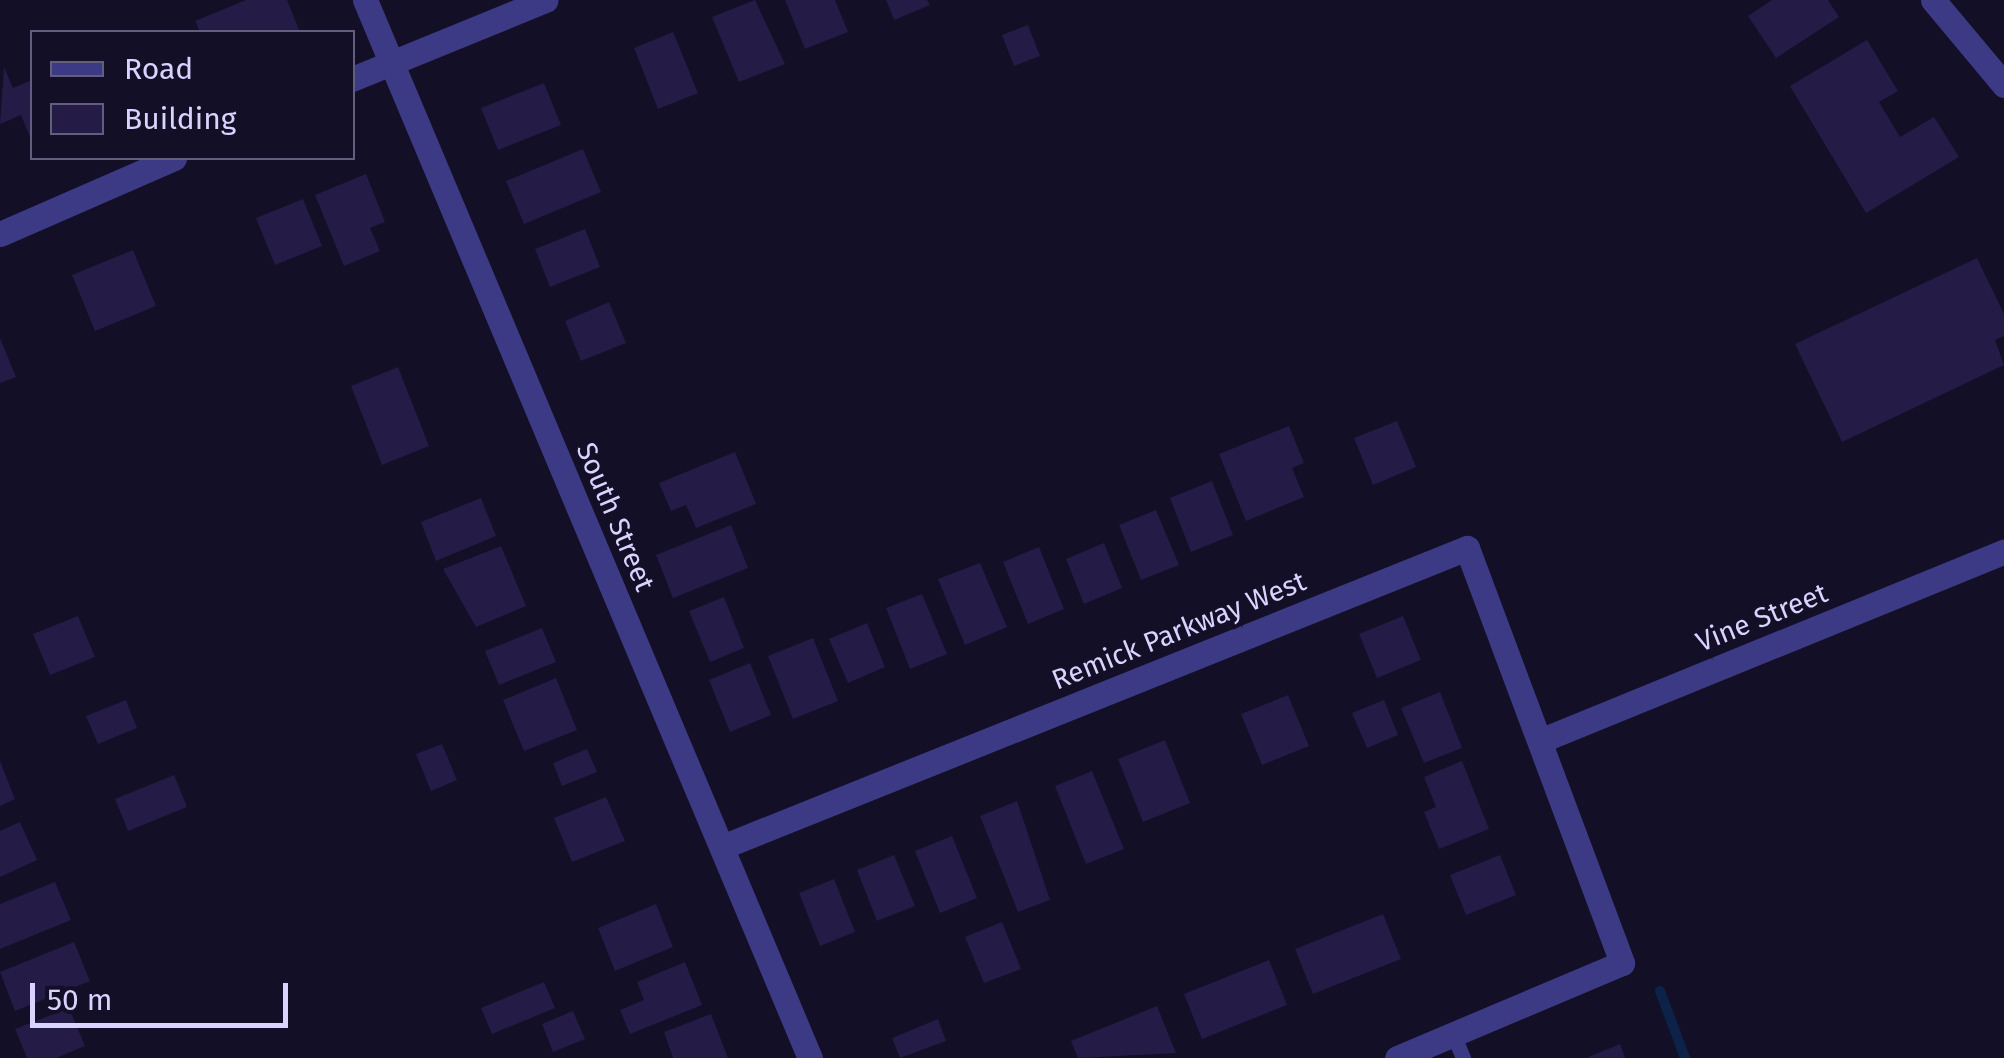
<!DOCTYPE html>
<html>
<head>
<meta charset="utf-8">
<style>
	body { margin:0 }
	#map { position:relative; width:2004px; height:1058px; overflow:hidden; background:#130f26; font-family:"Fira Sans",sans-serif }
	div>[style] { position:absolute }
	.stream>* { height:10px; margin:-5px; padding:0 5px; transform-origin:5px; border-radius:5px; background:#0c2248 }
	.building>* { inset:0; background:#241b47 }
	.service>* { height:15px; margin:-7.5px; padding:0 7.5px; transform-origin:7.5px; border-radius:7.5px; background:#3d3a85 }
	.minor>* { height:25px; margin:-12.5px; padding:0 12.5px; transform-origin:12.5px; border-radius:12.5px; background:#3d3a85 }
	span { translate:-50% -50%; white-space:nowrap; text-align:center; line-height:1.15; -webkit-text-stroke:8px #130f26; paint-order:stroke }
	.street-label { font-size:28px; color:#d9d4ff }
	.legend { position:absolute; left:30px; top:30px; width:325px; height:130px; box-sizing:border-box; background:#130f26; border:2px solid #625e7d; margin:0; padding:12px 18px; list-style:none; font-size:30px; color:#d9d4ff }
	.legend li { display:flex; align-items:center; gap:20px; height:50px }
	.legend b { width:50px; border:2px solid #625e7d }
	.scale { position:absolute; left:30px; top:983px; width:258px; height:45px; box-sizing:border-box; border:5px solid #d9d4ff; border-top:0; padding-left:12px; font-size:30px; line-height:35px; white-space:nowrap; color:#d9d4ff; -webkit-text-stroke:8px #130f26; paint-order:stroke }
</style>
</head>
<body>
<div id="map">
	<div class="stream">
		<div style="left:1660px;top:991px;width:72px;rotate:69.5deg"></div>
	</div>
	<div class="building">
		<div style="clip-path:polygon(246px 0,287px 0,299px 30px,200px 32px,195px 21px)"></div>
		<div style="clip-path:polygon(755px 0,785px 64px,739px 82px,712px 17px)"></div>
		<div style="clip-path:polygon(785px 0,835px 0,848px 32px,805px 49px)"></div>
		<div style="clip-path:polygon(886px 0,927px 0,930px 5px,894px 20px)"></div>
		<div style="clip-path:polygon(1772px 0,1828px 0,1839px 17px,1776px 58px,1748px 16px)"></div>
		<div style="clip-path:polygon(1028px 25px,1040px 56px,1014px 66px,1002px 35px)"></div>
		<div style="clip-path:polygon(673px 32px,698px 93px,658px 109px,634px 48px)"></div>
		<div style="clip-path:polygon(1867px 40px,1898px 91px,1879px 102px,1900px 137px,1934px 117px,1959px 157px,1866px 213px,1790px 86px)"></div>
		<div style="clip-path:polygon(4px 67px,13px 88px,32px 80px,32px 142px,21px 115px,0 124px)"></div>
		<div style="clip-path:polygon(544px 83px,561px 125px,498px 150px,481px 108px)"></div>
		<div style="clip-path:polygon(583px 149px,601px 192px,524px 224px,506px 181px)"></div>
		<div style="clip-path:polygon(366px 174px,385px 222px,370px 228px,380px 251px,344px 266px,315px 195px)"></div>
		<div style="clip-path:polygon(303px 199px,322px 246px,275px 265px,256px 218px)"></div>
		<div style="clip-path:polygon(585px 229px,600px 267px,550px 287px,535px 249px)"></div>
		<div style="clip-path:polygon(133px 250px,156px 306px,95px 331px,72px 275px)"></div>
		<div style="clip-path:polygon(1977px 258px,2004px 314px,2004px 336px,1995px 340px,2004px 365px,1842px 442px,1795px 344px)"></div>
		<div style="clip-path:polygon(609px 302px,626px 343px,581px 361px,565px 321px)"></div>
		<div style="clip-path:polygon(0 338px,16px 377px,0 383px)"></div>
		<div style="clip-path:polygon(398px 367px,429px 446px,382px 465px,351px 386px)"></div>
		<div style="clip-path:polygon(1397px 421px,1416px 467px,1373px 485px,1354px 438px)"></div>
		<div style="clip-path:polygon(1289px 426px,1304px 463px,1292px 468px,1304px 497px,1246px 521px,1219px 454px)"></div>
		<div style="clip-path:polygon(735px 452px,756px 504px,696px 528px,686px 505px,671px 511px,659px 483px)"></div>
		<div style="clip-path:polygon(1212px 481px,1233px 535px,1191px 552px,1170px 498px)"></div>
		<div style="clip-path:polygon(481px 498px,496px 536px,436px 561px,421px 522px)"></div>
		<div style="clip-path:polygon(1156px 510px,1179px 565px,1141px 580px,1119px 525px)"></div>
		<div style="clip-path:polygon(731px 525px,748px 568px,673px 598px,656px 555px)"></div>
		<div style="clip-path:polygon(1104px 543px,1122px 588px,1084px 604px,1066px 559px)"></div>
		<div style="clip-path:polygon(501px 546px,526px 606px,476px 627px,443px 569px)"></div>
		<div style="clip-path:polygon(1039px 547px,1064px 609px,1028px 624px,1003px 562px)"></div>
		<div style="clip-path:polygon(980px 563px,1007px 627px,965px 645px,938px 579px)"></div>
		<div style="clip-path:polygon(922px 594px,947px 654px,910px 669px,886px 608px)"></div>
		<div style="clip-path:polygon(724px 597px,744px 648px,710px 662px,689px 611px)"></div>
		<div style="clip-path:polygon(78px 616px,95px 657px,50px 675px,33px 634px)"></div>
		<div style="clip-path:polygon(1403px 616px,1421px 660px,1377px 678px,1359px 634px)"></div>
		<div style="clip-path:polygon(867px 623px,885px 667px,848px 683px,829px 639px)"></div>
		<div style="clip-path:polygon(542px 628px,556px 662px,499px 685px,485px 651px)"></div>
		<div style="clip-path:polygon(813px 638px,838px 701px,793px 719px,768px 656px)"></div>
		<div style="clip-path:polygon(750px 663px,771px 715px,730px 732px,709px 680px)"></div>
		<div style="clip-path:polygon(556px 678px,577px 730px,524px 751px,503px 700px)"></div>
		<div style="clip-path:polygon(1440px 692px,1462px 748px,1424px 763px,1401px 708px)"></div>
		<div style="clip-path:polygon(1288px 695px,1309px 746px,1262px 765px,1241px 714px)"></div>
		<div style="clip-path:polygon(126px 700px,137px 728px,98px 744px,86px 716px)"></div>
		<div style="clip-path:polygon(1384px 700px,1398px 735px,1367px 748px,1352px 713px)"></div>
		<div style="clip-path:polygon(1165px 740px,1190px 803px,1143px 822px,1118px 759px)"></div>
		<div style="clip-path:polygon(442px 744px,457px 780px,431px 791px,416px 754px)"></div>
		<div style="clip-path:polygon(587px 749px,597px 772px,562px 786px,553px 763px)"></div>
		<div style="clip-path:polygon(0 761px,15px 799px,0 806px)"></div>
		<div style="clip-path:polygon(1462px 761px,1489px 829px,1439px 849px,1424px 812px,1436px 807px,1424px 777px)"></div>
		<div style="clip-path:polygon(1092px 771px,1124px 849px,1086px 864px,1055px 786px)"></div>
		<div style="clip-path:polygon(174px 775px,187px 807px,128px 831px,115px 799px)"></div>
		<div style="clip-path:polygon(606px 797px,625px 841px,572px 862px,554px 818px)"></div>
		<div style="clip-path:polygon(1017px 801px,1050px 900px,1018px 912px,980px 816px)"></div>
		<div style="clip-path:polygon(20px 822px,37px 860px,0 877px,0 831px)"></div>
		<div style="clip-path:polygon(952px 836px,977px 898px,940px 913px,915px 851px)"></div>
		<div style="clip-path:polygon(894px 855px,915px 906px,877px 921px,857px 870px)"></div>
		<div style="clip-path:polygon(1500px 855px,1516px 895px,1466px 915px,1450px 875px)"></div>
		<div style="clip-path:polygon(834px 879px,855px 932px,820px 946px,799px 893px)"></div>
		<div style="clip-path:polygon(55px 882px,71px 920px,0 949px,0 904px)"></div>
		<div style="clip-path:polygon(656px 904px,673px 947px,615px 971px,598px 928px)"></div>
		<div style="clip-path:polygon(1383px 914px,1401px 959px,1313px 994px,1295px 949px)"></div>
		<div style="clip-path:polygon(1002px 922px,1021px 969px,984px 983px,965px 937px)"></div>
		<div style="clip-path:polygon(74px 942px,90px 981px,15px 1011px,0 972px)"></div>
		<div style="clip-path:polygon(1269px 960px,1287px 1005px,1202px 1039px,1184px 994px)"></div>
		<div style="clip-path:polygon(685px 962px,702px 1005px,630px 1034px,620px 1010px,644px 1000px,637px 982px)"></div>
		<div style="clip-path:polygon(544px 982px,555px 1008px,492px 1034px,481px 1008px)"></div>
		<div style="clip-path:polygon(1157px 1006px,1176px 1053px,1078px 1058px,1071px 1041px)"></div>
		<div style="clip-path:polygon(69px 1008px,85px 1046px,56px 1058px,27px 1058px,15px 1029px)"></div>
		<div style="clip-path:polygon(573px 1011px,585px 1039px,553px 1052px,542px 1024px)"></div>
		<div style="clip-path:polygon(711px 1014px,728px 1058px,673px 1058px,664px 1032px)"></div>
		<div style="clip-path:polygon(938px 1019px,946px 1041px,900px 1058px,892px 1038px)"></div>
		<div style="clip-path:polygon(1620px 1044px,1625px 1058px,1586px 1058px)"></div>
	</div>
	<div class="service">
		<div style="left:1453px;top:1034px;width:26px;rotate:67deg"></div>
	</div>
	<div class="minor">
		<div style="left:365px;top:0;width:1148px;rotate:67.19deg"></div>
		<div style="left:1933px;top:0;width:111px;rotate:50.1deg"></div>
		<div style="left:352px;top:79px;width:209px;rotate:-22.2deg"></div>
		<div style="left:0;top:234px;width:190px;rotate:-23.6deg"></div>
		<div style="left:1542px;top:740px;width:499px;rotate:-22.2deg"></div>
		<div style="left:722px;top:847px;width:803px;rotate:-21.87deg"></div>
		<div style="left:1467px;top:548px;width:443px;rotate:69.5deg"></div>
		<div style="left:1622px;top:963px;width:244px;rotate:157.1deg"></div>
	</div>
	<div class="street-label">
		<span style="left:615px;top:517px;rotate:67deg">South Street</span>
		<span style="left:1762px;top:618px;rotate:-22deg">Vine Street</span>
		<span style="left:1179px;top:631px;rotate:-22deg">Remick Parkway West</span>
	</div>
	<ul class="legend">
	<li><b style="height:12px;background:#3d3a85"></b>Road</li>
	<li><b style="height:28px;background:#241b47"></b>Building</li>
	</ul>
	<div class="scale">50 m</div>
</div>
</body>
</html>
